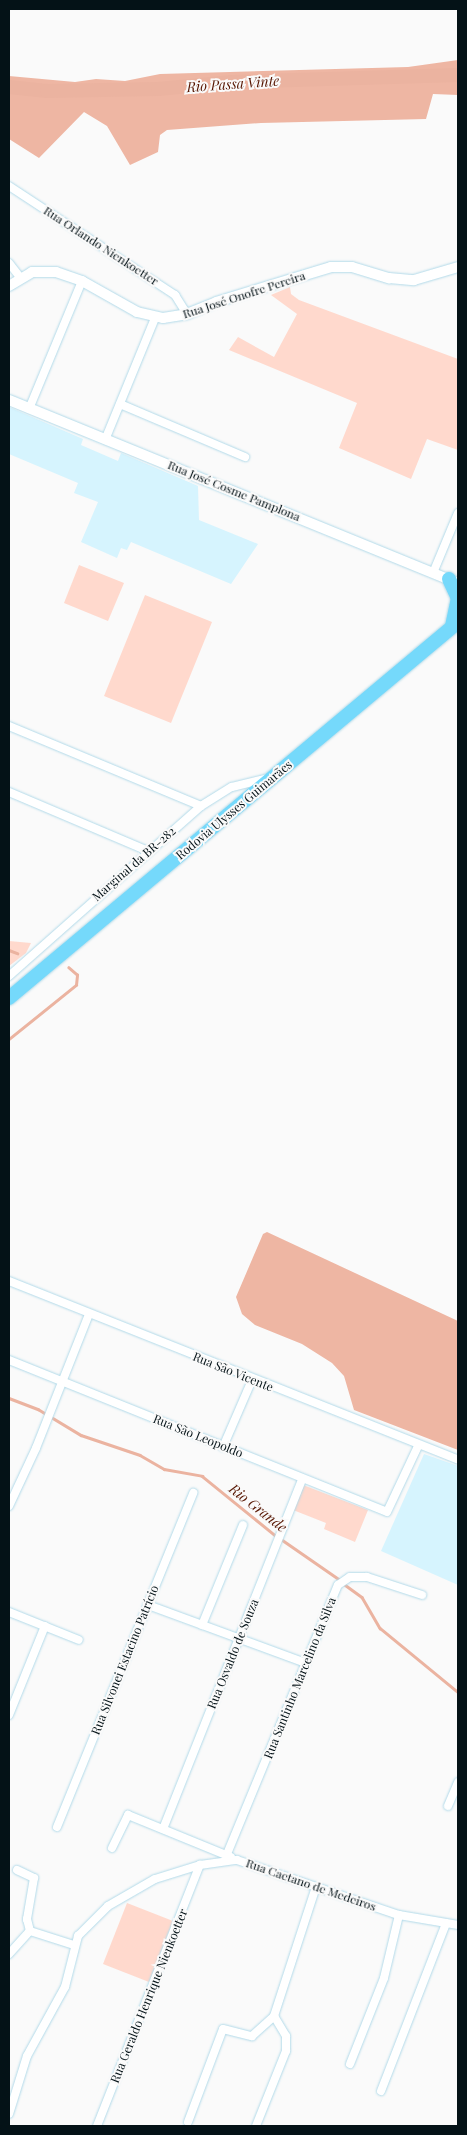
<!DOCTYPE html>
<html>
<head>
<meta charset="utf-8">
<style>
	body { margin:0 }
	#map { position:relative; width:467px; height:2135px; overflow:hidden; background:#fafafa; font-family:"Playfair Display",serif }
	div>[style] { position:absolute }
	.built>* { inset:0; background:#d6f4fe }
	.green>* { inset:0; background:#ffd9cd }
	.forest>* { inset:0; background:#eeb6a3 }
	.stream>* { height:2.5px; margin:-1.25px; padding:0 1.25px; transform-origin:1.25px; border-radius:1.25px; background:#ebb3a0 }
	.river>* { height:14px; margin:-7px; padding:0 7px; transform-origin:7px; border-radius:7px; background:#ebb3a0 }
	.roads { filter:drop-shadow(0 0 1px #b2dae9) drop-shadow(0 0 1px #b2dae9) }
	.street>* { height:8px; margin:-4px; padding:0 4px; transform-origin:4px; border-radius:4px; background:#fff }
	.secondary>* { height:10px; margin:-5px; padding:0 5px; transform-origin:5px; border-radius:5px; background:#fff }
	.highway>* { height:14px; margin:-7px; padding:0 7px; transform-origin:7px; border-radius:7px; background:#75d9fb }
	span { translate:-50% -50%; white-space:nowrap; text-align:center; line-height:1.15; -webkit-text-stroke:4px #fafafa; paint-order:stroke }
	.street-label { font-size:12px; color:#041217 }
	.water-label { font-size:14px; color:#561500; font-style:italic }
	.frame { position:absolute; inset:0; border:10px solid #041217; pointer-events:none }
</style>
</head>
<body>
<div id="map">
	<div class="built">
		<div style="clip-path:polygon(9px 407px,83px 439px,81px 445px,118px 461px,121px 453px,198px 486px,199px 520px,258px 544px,231px 584px,131px 542px,127px 550px,121px 548px,117px 558px,81px 542px,98px 502px,74px 493px,78px 483px,9px 454px)"></div>
		<div style="clip-path:polygon(424px 1454px,458px 1466px,458px 1585px,381px 1551px)"></div>
	</div>
	<div class="green">
		<div style="clip-path:polygon(290px 287px,291px 294px,299px 300px,458px 359px,458px 450px,427px 439px,411px 479px,339px 448px,357px 403px,229px 350px,238px 337px,274px 357px,297px 314px,271px 295px)"></div>
		<div style="clip-path:polygon(79px 565px,124px 583px,108px 621px,64px 603px)"></div>
		<div style="clip-path:polygon(145px 595px,212px 622px,171px 723px,104px 696px)"></div>
		<div style="clip-path:polygon(9px 941px,31px 943px,26px 953px,9px 966px)"></div>
		<div style="clip-path:polygon(303px 1485px,368px 1510px,355px 1542px,324px 1529px,326px 1523px,293px 1510px)"></div>
		<div style="clip-path:polygon(127px 1903px,173px 1921px,149px 1982px,103px 1964px)"></div>
	</div>
	<div class="forest">
		<div style="clip-path:polygon(458px 60px,458px 95px,433px 94px,426px 119px,261px 123px,167px 130px,160px 135px,158px 152px,130px 165px,107px 126px,84px 112px,39px 158px,9px 139px,9px 76px,75px 82px,96px 79px,125px 81px,160px 74px,408px 67px)"></div>
		<div style="clip-path:polygon(267px 1232px,458px 1321px,458px 1450px,354px 1410px,344px 1376px,332px 1363px,302px 1344px,255px 1325px,242px 1314px,236px 1297px,263px 1234px)"></div>
	</div>
	<div class="stream">
		<div style="left:9px;top:950px;width:9px;rotate:21deg"></div>
		<div style="left:9px;top:1039px;width:86px;rotate:-38.9deg"></div>
		<div style="left:76px;top:985px;width:10px;rotate:-84deg"></div>
		<div style="left:77px;top:975px;width:11px;rotate:-139deg"></div>
		<div style="left:9px;top:1398px;width:31px;rotate:21deg"></div>
		<div style="left:38px;top:1409px;width:50px;rotate:31.2deg"></div>
		<div style="left:81px;top:1435px;width:62px;rotate:18.7deg"></div>
		<div style="left:140px;top:1455px;width:28px;rotate:30deg"></div>
		<div style="left:164px;top:1469px;width:39px;rotate:10deg"></div>
		<div style="left:202px;top:1476px;width:95px;rotate:39deg"></div>
		<div style="left:281px;top:1539px;width:72px;rotate:34.8deg"></div>
		<div style="left:344px;top:1584px;width:22px;rotate:36deg"></div>
		<div style="left:362px;top:1597px;width:36px;rotate:60deg"></div>
		<div style="left:380px;top:1628px;width:101px;rotate:39.4deg"></div>
	</div>
	<div class="river">
		<div style="left:9px;top:87px;width:38px;rotate:6deg"></div>
		<div style="left:47px;top:91px;width:111px;rotate:-1deg"></div>
		<div style="left:158px;top:89px;width:74px;rotate:-5.4deg"></div>
		<div style="left:232px;top:82px;width:226px;rotate:-1.8deg"></div>
	</div>
	<div class="roads">
		<div class="street">
			<div style="left:9px;top:186px;width:199px;rotate:33.3deg"></div>
			<div style="left:175px;top:295px;width:22px;rotate:58deg"></div>
			<div style="left:9px;top:263px;width:18px;rotate:52deg"></div>
			<div style="left:120px;top:404px;width:136px;rotate:23deg"></div>
			<div style="left:29px;top:409px;width:139px;rotate:-67.5deg"></div>
			<div style="left:105px;top:440px;width:132px;rotate:-67.7deg"></div>
			<div style="left:433px;top:573px;width:65px;rotate:-67.4deg"></div>
			<div style="left:9px;top:726px;width:208px;rotate:22.6deg"></div>
			<div style="left:9px;top:792px;width:151px;rotate:23deg"></div>
			<div style="left:9px;top:976px;width:256px;rotate:-41.5deg"></div>
			<div style="left:201px;top:806px;width:36px;rotate:-32deg"></div>
			<div style="left:232px;top:787px;width:36px;rotate:-14deg"></div>
			<div style="left:9px;top:1281px;width:483px;rotate:21.7deg"></div>
			<div style="left:9px;top:1360px;width:407px;rotate:21.9deg"></div>
			<div style="left:387px;top:1512px;width:73px;rotate:-64.8deg"></div>
			<div style="left:223px;top:1447px;width:73px;rotate:-66.6deg"></div>
			<div style="left:9px;top:1506px;width:64px;rotate:-65deg"></div>
			<div style="left:36px;top:1448px;width:144px;rotate:-68.4deg"></div>
			<div style="left:148px;top:1605px;width:168px;rotate:20.2deg"></div>
			<div style="left:9px;top:1612px;width:75px;rotate:21.8deg"></div>
			<div style="left:202px;top:1625px;width:108px;rotate:-67.7deg"></div>
			<div style="left:9px;top:1715px;width:96px;rotate:-68deg"></div>
			<div style="left:448px;top:1806px;width:26px;rotate:-67deg"></div>
			<div style="left:57px;top:1827px;width:361px;rotate:-67.8deg"></div>
			<div style="left:163px;top:1829px;width:377px;rotate:-68.3deg"></div>
			<div style="left:112px;top:1848px;width:37px;rotate:-64deg"></div>
			<div style="left:128px;top:1815px;width:111px;rotate:22.2deg"></div>
			<div style="left:227px;top:1854px;width:291px;rotate:-67.6deg"></div>
			<div style="left:338px;top:1585px;width:14px;rotate:-34deg"></div>
			<div style="left:350px;top:1577px;width:17px"></div>
			<div style="left:367px;top:1577px;width:58px;rotate:18.1deg"></div>
			<div style="left:17px;top:1870px;width:19px;rotate:25deg"></div>
			<div style="left:34px;top:1878px;width:42px;rotate:99.7deg"></div>
			<div style="left:27px;top:1919px;width:12px;rotate:76deg"></div>
			<div style="left:9px;top:1954px;width:31px;rotate:-48deg"></div>
			<div style="left:30px;top:1931px;width:46px;rotate:17.7deg"></div>
			<div style="left:350px;top:2064px;width:92px;rotate:-68.4deg"></div>
			<div style="left:384px;top:1978px;width:65px;rotate:-76.6deg"></div>
			<div style="left:381px;top:2091px;width:180px;rotate:-68.8deg"></div>
			<div style="left:9px;top:2114px;width:61px;rotate:-72.8deg"></div>
			<div style="left:27px;top:2056px;width:79px;rotate:-61.2deg"></div>
			<div style="left:65px;top:1987px;width:53px;rotate:-75.7deg"></div>
			<div style="left:78px;top:1936px;width:42px;rotate:-45deg"></div>
			<div style="left:108px;top:1906px;width:54px;rotate:-29.9deg"></div>
			<div style="left:155px;top:1879px;width:47px;rotate:-17.3deg"></div>
			<div style="left:200px;top:1865px;width:37px;rotate:-8deg"></div>
			<div style="left:237px;top:1860px;width:171px;rotate:18.8deg"></div>
			<div style="left:399px;top:1915px;width:60px;rotate:9.6deg"></div>
			<div style="left:188px;top:2122px;width:99px;rotate:-69.4deg"></div>
			<div style="left:223px;top:2029px;width:30px;rotate:14deg"></div>
			<div style="left:252px;top:2036px;width:30px;rotate:-42deg"></div>
			<div style="left:97px;top:2126px;width:281px;rotate:-68.5deg"></div>
			<div style="left:256px;top:2126px;width:81px;rotate:-68.2deg"></div>
			<div style="left:286px;top:2051px;width:15px;rotate:-90deg"></div>
			<div style="left:286px;top:2036px;width:23px;rotate:-121deg"></div>
			<div style="left:274px;top:2016px;width:136px;rotate:-72deg"></div>
		</div>
		<div class="secondary">
			<div style="left:9px;top:286px;width:27px;rotate:-31deg"></div>
			<div style="left:32px;top:272px;width:24px"></div>
			<div style="left:56px;top:272px;width:28px;rotate:19deg"></div>
			<div style="left:82px;top:281px;width:63px;rotate:29.4deg"></div>
			<div style="left:137px;top:312px;width:27px;rotate:13deg"></div>
			<div style="left:163px;top:318px;width:24px;rotate:-9deg"></div>
			<div style="left:187px;top:314px;width:31px;rotate:-22deg"></div>
			<div style="left:216px;top:302px;width:120px;rotate:-16.9deg"></div>
			<div style="left:331px;top:267px;width:21px"></div>
			<div style="left:352px;top:267px;width:39px;rotate:17deg"></div>
			<div style="left:389px;top:278px;width:25px;rotate:5deg"></div>
			<div style="left:414px;top:280px;width:46px;rotate:-16.5deg"></div>
			<div style="left:9px;top:400px;width:482px;rotate:22.2deg"></div>
		</div>
		<div class="highway">
			<div style="left:449px;top:579px;width:21px;rotate:65deg"></div>
			<div style="left:458px;top:598px;width:29px;rotate:102deg"></div>
			<div style="left:9px;top:998px;width:586px;rotate:-39.94deg"></div>
		</div>
	</div>
	<div class="street-label">
		<span style="left:101px;top:246px;rotate:33deg">Rua Orlando Nienkoetter</span>
		<span style="left:244px;top:295px;rotate:-18deg">Rua José Onofre Pereira</span>
		<span style="left:234px;top:491px;rotate:22deg">Rua José Cosme Pamplona</span>
		<span style="left:234px;top:810px;rotate:-40deg">Rodovia Ulysses Guimarães</span>
		<span style="left:134px;top:864px;rotate:-41deg">Marginal da BR-282</span>
		<span style="left:233px;top:1372px;rotate:22deg">Rua São Vicente</span>
		<span style="left:198px;top:1436px;rotate:22deg">Rua São Leopoldo</span>
		<span style="left:233px;top:1654px;rotate:-68deg">Rua Osvaldo de Souza</span>
		<span style="left:125px;top:1660px;rotate:-68deg">Rua Silvonei Estacino Patrício</span>
		<span style="left:300px;top:1678px;rotate:-68deg">Rua Santinho Marcelino da Silva</span>
		<span style="left:311px;top:1885px;rotate:19deg">Rua Caetano de Medeiros</span>
		<span style="left:149px;top:1996px;rotate:-68deg">Rua Geraldo Henrique Nienkoetter</span>
	</div>
	<div class="water-label">
		<span style="left:233px;top:84px;rotate:-4deg">Rio Passa Vinte</span>
		<span style="left:258px;top:1508px;rotate:38deg">Rio Grande</span>
	</div>
	<div class="frame"></div>
</div>
</body>
</html>
